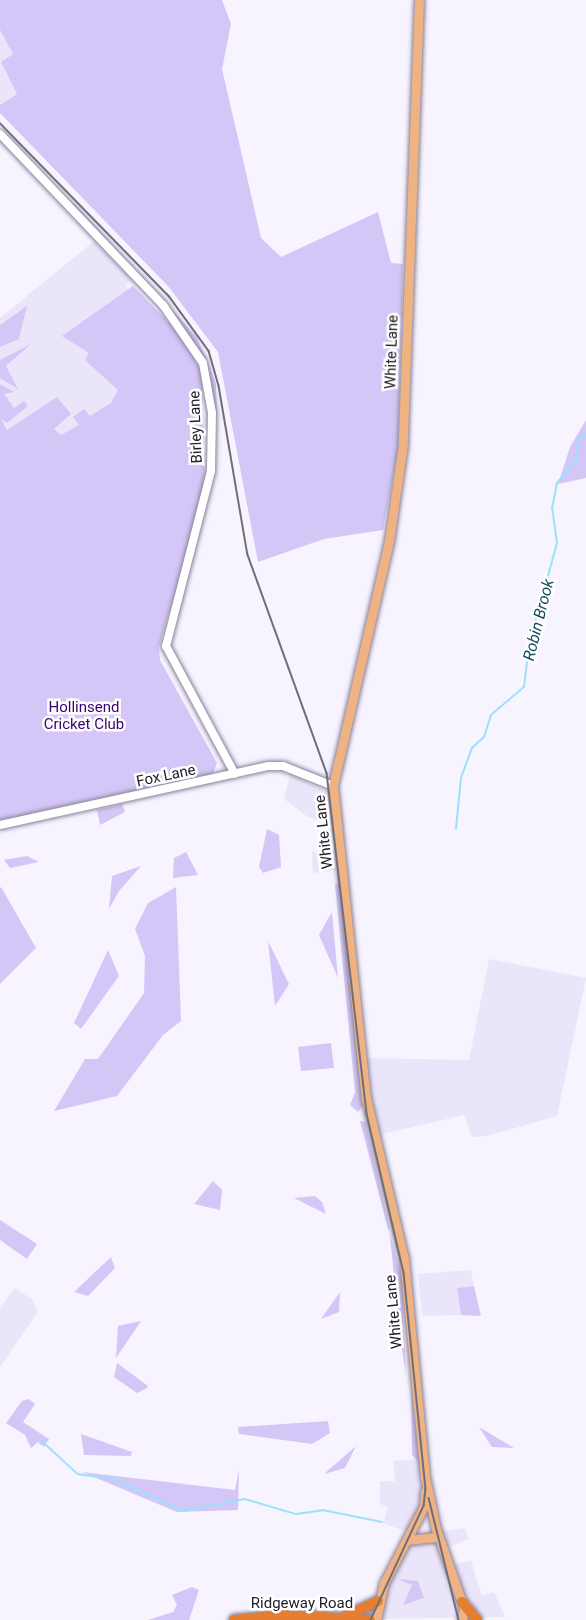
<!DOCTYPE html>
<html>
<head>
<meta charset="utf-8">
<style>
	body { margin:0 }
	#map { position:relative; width:586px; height:1620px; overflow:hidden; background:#f7f4ff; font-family:Roboto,sans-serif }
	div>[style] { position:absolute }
	.built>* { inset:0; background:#ebe5fa }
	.green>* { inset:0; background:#d4c6f6 }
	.stream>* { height:1.5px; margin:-0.75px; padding:0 0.75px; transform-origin:0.75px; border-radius:0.75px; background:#9ce0fb }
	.roads { filter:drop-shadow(0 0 2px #89829b) drop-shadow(0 0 2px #89829b) }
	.minor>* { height:8px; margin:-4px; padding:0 4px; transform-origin:4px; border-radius:4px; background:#fff }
	.major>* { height:9px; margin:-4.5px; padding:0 4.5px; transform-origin:4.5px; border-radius:4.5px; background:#efb282 }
	.highway>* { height:10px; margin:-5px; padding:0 5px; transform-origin:5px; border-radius:5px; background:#e57e2f }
	.tram>* { height:1.5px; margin:-0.75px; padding:0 0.75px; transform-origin:0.75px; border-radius:0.75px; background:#706e78 }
	span { translate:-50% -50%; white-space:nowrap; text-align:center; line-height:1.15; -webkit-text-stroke:5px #fff; paint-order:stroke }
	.street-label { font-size:15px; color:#222029 }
	.park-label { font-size:15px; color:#3c0271 }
	.water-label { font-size:16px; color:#134b5e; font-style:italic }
</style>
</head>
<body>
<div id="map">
	<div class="built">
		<div style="clip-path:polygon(0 30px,13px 54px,1px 62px,17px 94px,0 105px)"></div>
		<div style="clip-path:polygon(94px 241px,132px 280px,125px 285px,128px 289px,133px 286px,178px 332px,0 587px,0 318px)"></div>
		<div style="clip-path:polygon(290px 774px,327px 792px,332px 824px,308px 817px,284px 799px)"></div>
		<div style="clip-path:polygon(337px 850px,339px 870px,313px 873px,312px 852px)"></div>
		<div style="clip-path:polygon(489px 959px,586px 978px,557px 1116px,487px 1136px,472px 1137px,464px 1115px,378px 1135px,365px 1058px,469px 1060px)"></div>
		<div style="clip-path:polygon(471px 1270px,474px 1286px,457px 1288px,461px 1315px,422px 1316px,418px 1274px)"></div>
		<div style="clip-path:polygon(15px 1288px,33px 1300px,38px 1312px,0 1367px,0 1307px)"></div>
		<div style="clip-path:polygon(423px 1459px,426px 1488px,412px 1536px,465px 1528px,469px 1539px,447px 1548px,454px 1565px,471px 1560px,482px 1596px,494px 1592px,505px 1617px,315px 1620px,312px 1608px,349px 1611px,378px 1601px,410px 1533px,383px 1523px,388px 1507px,380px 1504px,380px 1481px,395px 1481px,393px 1461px)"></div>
	</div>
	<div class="green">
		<div style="clip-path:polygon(0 0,222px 0,231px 24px,222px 69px,261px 238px,281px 257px,378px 212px,391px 263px,403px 264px,398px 450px,383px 530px,324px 539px,258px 562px,218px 352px,168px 286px,0 113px,0 105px,17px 94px,1px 62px,13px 54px,0 30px)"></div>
		<div style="clip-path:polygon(74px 203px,197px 337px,216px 383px,217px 415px,199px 349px,145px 282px,70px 206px)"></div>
		<div style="clip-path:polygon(133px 286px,178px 332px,202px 372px,205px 489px,159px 647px,160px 660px,217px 763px,211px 778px,0 822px,0 384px,14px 392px,4px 394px,14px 408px,24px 401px,28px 406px,7px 423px,1px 419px,7px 430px,57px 397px,71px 414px,54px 429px,61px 435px,79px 425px,73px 417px,84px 409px,90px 416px,111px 403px,118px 390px,85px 360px,89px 353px,62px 336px)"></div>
		<div style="clip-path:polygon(27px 306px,19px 339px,0 347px,0 325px)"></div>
		<div style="clip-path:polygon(31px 344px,6px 366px,18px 389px,0 378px,0 360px)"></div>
		<div style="clip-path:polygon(586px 420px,586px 478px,558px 484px,570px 447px)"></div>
		<div style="clip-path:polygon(122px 804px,125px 812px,100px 825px,97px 810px)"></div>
		<div style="clip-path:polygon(267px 829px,279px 835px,281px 867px,263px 873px,259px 867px)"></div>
		<div style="clip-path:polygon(186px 852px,198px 875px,173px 878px,174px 858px)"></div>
		<div style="clip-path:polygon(27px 856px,39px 862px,10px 868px,4px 860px)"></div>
		<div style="clip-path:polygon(141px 866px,119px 891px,109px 909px,112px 876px)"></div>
		<div style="clip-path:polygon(341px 883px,364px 1105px,358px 1112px,350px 1105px,355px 1092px,335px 885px)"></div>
		<div style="clip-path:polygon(1px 887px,36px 948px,0 984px,0 888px)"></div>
		<div style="clip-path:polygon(176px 887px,181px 1021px,163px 1035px,117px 1096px,54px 1111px,85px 1059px,98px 1059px,144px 993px,145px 956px,135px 929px,148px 903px)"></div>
		<div style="clip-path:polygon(332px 912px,338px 978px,319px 935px)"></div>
		<div style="clip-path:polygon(268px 941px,289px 984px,275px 1006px)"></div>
		<div style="clip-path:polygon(108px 950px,119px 976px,81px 1029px,74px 1023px)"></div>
		<div style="clip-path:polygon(331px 1043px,334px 1068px,301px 1071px,298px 1047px)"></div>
		<div style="clip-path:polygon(360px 1121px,365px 1122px,390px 1230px,388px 1229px)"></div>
		<div style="clip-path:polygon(213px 1181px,222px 1190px,220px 1210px,194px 1204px)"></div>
		<div style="clip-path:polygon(315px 1196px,322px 1202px,326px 1214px,294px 1198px)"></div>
		<div style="clip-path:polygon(0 1220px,37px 1244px,27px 1259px,0 1240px)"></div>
		<div style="clip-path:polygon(390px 1235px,402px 1278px,406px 1376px,398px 1320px)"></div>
		<div style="clip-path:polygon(111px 1257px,115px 1268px,88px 1296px,74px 1292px)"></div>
		<div style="clip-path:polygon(474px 1286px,481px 1316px,461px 1315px,457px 1288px)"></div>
		<div style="clip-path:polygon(340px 1292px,339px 1312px,321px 1319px)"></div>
		<div style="clip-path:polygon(141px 1321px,116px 1358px,118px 1326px)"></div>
		<div style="clip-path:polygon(117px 1363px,148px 1386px,147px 1388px,137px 1393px,114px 1377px)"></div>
		<div style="clip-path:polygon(411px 1386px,411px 1387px,419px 1463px,412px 1455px)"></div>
		<div style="clip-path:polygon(29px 1399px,35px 1404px,23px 1422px,49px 1439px,44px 1447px,38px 1442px,31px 1448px,25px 1435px,6px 1423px,22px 1401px)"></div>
		<div style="clip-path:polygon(328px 1421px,330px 1433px,312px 1444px,239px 1434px,238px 1427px)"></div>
		<div style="clip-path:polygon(479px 1427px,514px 1448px,492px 1447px)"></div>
		<div style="clip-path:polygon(81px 1434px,132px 1452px,131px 1456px,84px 1455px)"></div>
		<div style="clip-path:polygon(356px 1446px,345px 1468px,324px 1474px)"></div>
		<div style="clip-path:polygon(239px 1469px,238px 1510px,177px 1512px,82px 1472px,235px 1490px)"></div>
		<div style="clip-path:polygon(398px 1579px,418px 1581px,424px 1598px,403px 1605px,412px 1585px)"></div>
		<div style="clip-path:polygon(192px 1587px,199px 1590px,189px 1620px,148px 1620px,173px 1612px,177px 1605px,172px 1595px)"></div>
	</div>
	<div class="stream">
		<div style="left:456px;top:829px;width:51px;rotate:-84.4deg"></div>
		<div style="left:461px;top:778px;width:32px;rotate:-70deg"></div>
		<div style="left:472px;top:748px;width:16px;rotate:-43deg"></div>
		<div style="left:484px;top:737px;width:23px;rotate:-72deg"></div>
		<div style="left:491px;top:715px;width:43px;rotate:-40.3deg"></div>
		<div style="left:524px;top:687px;width:42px;rotate:-83.2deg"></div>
		<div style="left:529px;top:645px;width:106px;rotate:-74.6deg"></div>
		<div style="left:557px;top:543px;width:34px;rotate:-98deg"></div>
		<div style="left:552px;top:509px;width:26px;rotate:-79deg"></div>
		<div style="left:557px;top:483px;width:31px;rotate:-50deg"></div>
		<div style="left:577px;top:459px;width:20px;rotate:-87deg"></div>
		<div style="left:578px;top:439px;width:9px;rotate:-27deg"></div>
		<div style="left:41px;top:1440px;width:50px;rotate:42.6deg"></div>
		<div style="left:78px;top:1474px;width:35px;rotate:8deg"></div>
		<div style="left:113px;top:1479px;width:78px;rotate:24.3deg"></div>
		<div style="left:184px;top:1511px;width:62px;rotate:-11.1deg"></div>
		<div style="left:245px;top:1499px;width:53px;rotate:16.4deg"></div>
		<div style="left:296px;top:1514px;width:27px;rotate:-8deg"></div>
		<div style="left:323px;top:1510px;width:60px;rotate:11.5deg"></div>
	</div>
	<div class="roads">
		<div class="minor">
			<div style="left:0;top:134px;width:236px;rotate:46.4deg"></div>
			<div style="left:163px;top:305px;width:70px;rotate:55.4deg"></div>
			<div style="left:203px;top:363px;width:51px;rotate:79.8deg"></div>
			<div style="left:212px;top:413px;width:58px;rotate:91deg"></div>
			<div style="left:211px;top:471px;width:181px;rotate:104.4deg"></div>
			<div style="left:166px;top:646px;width:145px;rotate:61.7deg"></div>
			<div style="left:0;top:825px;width:274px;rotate:-12.4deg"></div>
			<div style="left:268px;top:766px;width:15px"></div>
			<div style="left:283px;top:766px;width:54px;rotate:21.8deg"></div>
		</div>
		<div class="major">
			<div style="left:419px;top:0;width:444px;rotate:92.1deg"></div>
			<div style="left:403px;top:444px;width:98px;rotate:98.2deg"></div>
			<div style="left:389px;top:541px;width:251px;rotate:102.9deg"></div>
			<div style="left:333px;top:786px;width:314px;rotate:84deg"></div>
			<div style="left:366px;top:1098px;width:165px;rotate:76.7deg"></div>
			<div style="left:404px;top:1259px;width:219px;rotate:84.5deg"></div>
			<div style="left:425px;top:1477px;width:53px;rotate:78.1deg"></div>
			<div style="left:436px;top:1529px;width:84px;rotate:70.5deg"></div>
			<div style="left:464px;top:1608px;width:12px;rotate:99deg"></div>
			<div style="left:407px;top:1540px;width:31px;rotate:-6deg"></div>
			<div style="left:376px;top:1620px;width:38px;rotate:-78deg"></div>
			<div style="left:384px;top:1583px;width:87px;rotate:-62.5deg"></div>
			<div style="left:424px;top:1506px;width:15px;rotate:-86deg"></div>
		</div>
		<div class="highway">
			<div style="left:462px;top:1602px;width:23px;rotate:50deg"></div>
			<div style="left:346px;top:1616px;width:35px;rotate:-25deg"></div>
			<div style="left:234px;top:1620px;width:49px;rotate:-5.8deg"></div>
			<div style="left:283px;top:1615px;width:87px;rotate:3.3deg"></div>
		</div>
	</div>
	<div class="tram">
		<div style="left:0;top:123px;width:242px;rotate:45.7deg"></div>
		<div style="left:169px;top:296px;width:68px;rotate:54deg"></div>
		<div style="left:209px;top:351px;width:36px;rotate:74deg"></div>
		<div style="left:219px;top:386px;width:171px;rotate:80.3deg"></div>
		<div style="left:248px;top:555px;width:232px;rotate:70.1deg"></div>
		<div style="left:327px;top:773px;width:343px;rotate:83.3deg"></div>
		<div style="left:367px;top:1114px;width:163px;rotate:76.9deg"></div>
		<div style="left:404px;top:1273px;width:216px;rotate:84.2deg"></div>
		<div style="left:426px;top:1488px;width:18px;rotate:96deg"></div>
		<div style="left:424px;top:1506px;width:126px;rotate:114.9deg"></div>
		<div style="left:429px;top:1498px;width:126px;rotate:76.2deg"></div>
	</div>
	<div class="street-label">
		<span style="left:392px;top:352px;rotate:-88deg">White Lane</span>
		<span style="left:196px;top:427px;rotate:-92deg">Birley Lane</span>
		<span style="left:166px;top:776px;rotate:-12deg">Fox Lane</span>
		<span style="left:324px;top:832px;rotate:-96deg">White Lane</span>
		<span style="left:394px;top:1312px;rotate:-95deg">White Lane</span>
		<span style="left:302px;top:1604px">Ridgeway Road</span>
	</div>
	<div class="park-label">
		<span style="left:84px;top:716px">Hollinsend<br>Cricket Club</span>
	</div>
	<div class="water-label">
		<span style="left:539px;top:620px;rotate:-76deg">Robin Brook</span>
	</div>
</div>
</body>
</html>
